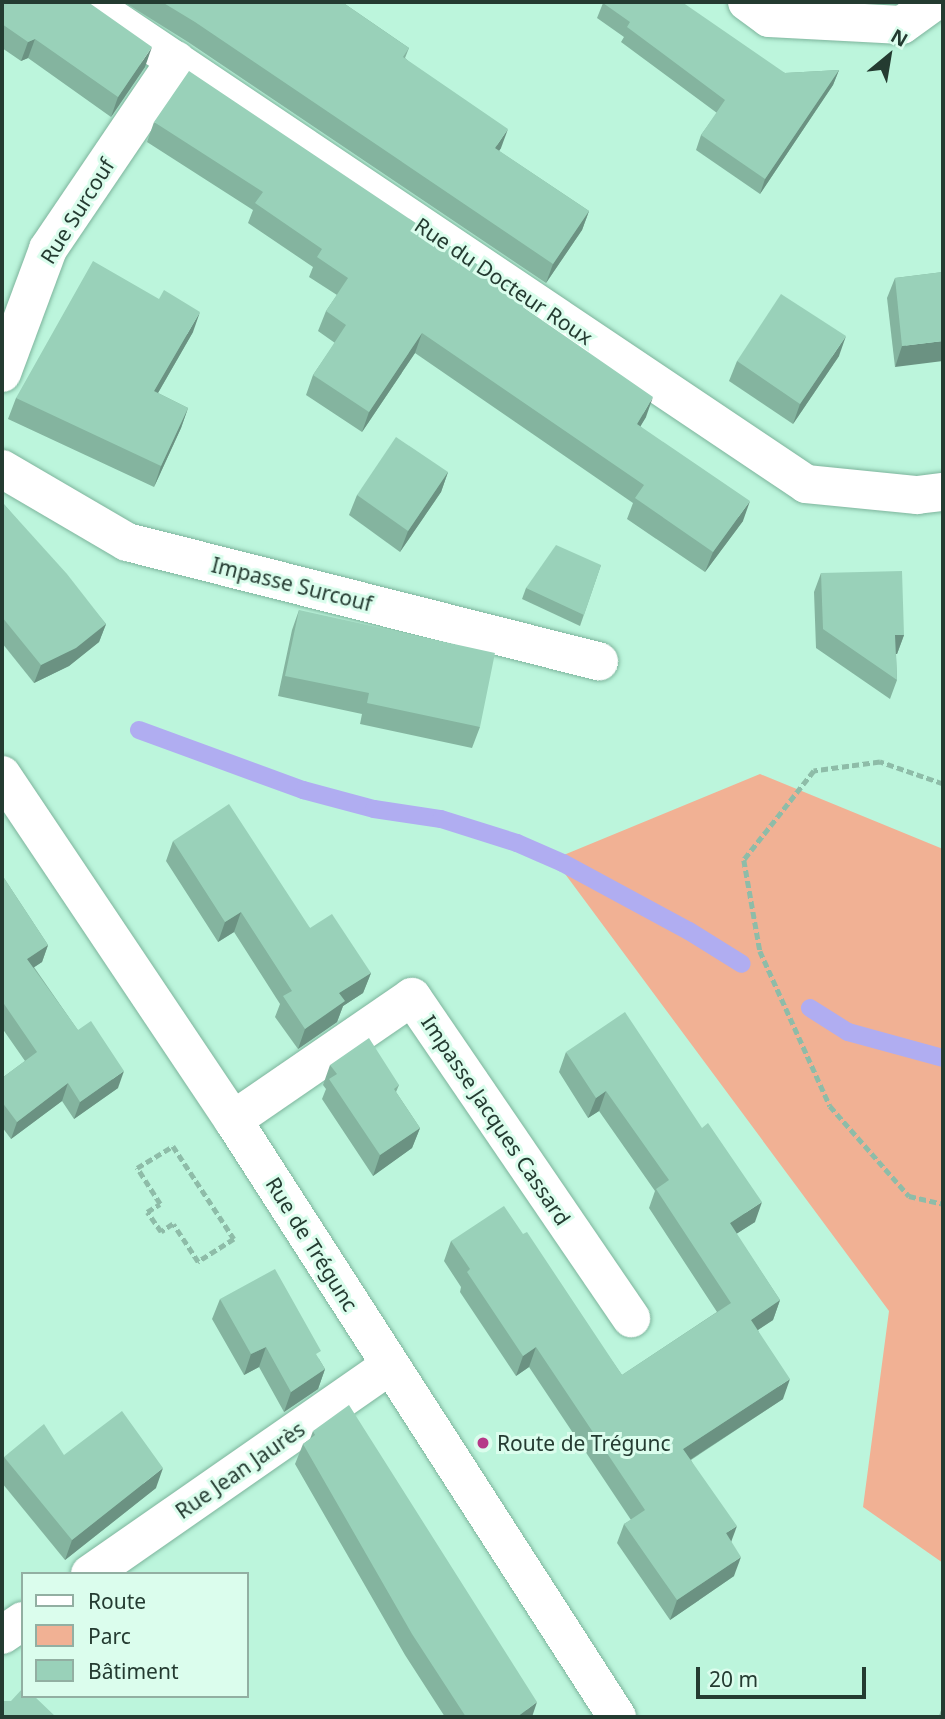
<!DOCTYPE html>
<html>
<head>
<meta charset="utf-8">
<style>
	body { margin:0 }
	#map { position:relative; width:945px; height:1719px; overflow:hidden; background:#bcf5dc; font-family:"Noto Sans",sans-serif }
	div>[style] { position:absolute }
	.green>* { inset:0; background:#f1b194 }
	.stream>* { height:18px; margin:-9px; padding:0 9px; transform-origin:9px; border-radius:9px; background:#b0adf1 }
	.path>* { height:4.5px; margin-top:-2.25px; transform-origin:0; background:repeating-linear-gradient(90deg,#8ebca8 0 7px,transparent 0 10.5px) }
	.roads { filter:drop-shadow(0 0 2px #7db49c) drop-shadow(0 0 2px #7db49c) }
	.street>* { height:38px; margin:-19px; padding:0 19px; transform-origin:19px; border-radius:19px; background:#fff }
	.secondary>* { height:38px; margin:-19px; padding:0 19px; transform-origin:19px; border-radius:19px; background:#fff }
	.wall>* { inset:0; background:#84b49f }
	.shaded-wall>* { inset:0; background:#6b9282 }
	.building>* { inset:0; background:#99d1b9 }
	.dots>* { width:19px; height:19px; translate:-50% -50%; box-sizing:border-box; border:4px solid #dbfded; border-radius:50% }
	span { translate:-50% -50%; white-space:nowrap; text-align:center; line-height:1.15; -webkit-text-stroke:6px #dbfded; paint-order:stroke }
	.street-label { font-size:21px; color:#243b31 }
	.poi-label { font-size:21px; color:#243b31 }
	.left { translate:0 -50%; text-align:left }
	.frame { position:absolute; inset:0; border:4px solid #243b31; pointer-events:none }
	.legend { position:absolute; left:21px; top:1572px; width:228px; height:126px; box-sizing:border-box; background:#dbfded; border:2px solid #92afa2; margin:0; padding:9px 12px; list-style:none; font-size:21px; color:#243b31 }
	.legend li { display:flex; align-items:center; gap:14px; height:35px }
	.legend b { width:35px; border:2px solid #92afa2 }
	.north { position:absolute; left:854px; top:21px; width:70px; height:70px; -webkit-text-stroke:5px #dbfded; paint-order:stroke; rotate:30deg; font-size:19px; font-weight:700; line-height:28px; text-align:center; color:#243b31 }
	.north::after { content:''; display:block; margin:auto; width:24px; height:32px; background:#243b31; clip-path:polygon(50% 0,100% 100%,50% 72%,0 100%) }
	.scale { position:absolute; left:696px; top:1667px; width:170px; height:32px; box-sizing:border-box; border:4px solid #243b31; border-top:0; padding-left:9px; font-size:21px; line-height:24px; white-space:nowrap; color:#243b31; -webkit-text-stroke:5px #dbfded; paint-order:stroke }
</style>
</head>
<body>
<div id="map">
	<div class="green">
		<div style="clip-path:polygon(760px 774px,943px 849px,943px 1563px,863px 1507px,889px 1311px,554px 859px)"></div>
	</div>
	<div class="stream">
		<div style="left:139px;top:730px;width:175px;rotate:20.1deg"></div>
		<div style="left:303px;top:790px;width:73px;rotate:15deg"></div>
		<div style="left:374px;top:809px;width:68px;rotate:8.5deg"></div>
		<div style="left:441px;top:819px;width:80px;rotate:17.5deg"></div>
		<div style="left:517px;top:843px;width:50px;rotate:23.5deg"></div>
		<div style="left:563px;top:863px;width:143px;rotate:28.4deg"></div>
		<div style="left:689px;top:931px;width:62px;rotate:31.9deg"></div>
		<div style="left:810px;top:1008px;width:45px;rotate:32.3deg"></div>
		<div style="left:848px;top:1032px;width:98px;rotate:15.3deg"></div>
	</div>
	<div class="path">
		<div style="left:943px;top:784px;width:67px;rotate:-160.8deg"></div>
		<div style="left:880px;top:762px;width:67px;rotate:172.2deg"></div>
		<div style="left:814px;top:771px;width:113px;rotate:128.2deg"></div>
		<div style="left:744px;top:860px;width:92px;rotate:80deg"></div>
		<div style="left:760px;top:951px;width:170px;rotate:65.7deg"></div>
		<div style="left:830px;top:1106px;width:120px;rotate:48.7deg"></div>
		<div style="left:909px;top:1196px;width:35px;rotate:13deg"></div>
		<div style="left:173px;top:1146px;width:111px;rotate:56.7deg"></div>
		<div style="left:234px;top:1239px;width:43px;rotate:147.4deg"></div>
		<div style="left:198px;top:1262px;width:45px;rotate:-123.3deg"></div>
		<div style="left:173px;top:1224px;width:14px;rotate:146deg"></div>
		<div style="left:161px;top:1232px;width:24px;rotate:-125deg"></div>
		<div style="left:147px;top:1212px;width:15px;rotate:-32deg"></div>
		<div style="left:160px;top:1204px;width:43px;rotate:-122.6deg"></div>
		<div style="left:137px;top:1168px;width:42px;rotate:-31.4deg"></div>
		<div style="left:941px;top:1717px;width:6px;rotate:-72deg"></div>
	</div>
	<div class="roads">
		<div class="street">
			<div style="left:88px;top:2px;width:865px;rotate:33.87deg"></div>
			<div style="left:806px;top:484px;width:112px;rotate:5.7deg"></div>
			<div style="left:917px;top:495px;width:26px;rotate:-7deg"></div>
			<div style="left:747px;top:2px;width:27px;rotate:36deg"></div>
			<div style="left:769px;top:18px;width:133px;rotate:3deg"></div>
			<div style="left:902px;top:25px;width:39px;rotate:-36deg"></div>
			<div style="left:2px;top:373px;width:132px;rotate:-69.6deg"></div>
			<div style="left:48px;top:249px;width:228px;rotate:-55.9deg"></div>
			<div style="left:2px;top:469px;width:145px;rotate:30.3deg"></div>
			<div style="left:127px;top:542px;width:487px;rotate:14.2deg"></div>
			<div style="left:233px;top:1120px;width:217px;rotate:-34.5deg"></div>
			<div style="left:412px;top:997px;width:389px;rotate:55.7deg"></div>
			<div style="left:90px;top:1574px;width:364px;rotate:-34.8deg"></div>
			<div style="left:2px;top:1635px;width:25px;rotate:-34deg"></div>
		</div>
		<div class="secondary">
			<div style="left:2px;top:775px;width:415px;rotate:56.2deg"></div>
			<div style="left:233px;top:1120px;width:710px;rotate:57.25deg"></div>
		</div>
	</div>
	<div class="wall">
		<div style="clip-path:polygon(2px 2px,145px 67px,111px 117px,28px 58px,21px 61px,2px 48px)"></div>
		<div style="clip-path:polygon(124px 2px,342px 2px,409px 48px,405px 58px,501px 148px,499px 151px,589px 211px,582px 230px,546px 283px,188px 42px)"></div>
		<div style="clip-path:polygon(603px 3px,785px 73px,839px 70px,833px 85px,760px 194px,696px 150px,701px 135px,717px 113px,621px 42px,624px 37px,597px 18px)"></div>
		<div style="clip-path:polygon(154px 122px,525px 309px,646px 417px,640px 426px,743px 521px,705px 572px,627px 519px,633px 503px,415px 353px,362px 432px,306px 395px,313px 375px,335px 343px,318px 331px,326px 311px,337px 295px,309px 277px,313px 267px,248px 223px,253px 210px,147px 142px)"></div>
		<div style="clip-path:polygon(943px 272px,895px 367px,887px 298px,895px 278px)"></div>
		<div style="clip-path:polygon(193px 332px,158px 393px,188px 408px,181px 428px,154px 487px,8px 419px,16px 398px)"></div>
		<div style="clip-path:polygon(839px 356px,793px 424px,729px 381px,737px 361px)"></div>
		<div style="clip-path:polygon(448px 472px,441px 492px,400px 552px,349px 515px,357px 495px)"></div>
		<div style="clip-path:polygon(2px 502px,106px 624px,99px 642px,69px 666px,34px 683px,2px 643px)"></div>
		<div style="clip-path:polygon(601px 565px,580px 626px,522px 599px,526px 588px)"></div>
		<div style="clip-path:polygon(821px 573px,904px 635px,897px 654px,896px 654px,897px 680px,890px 699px,816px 648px,814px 592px)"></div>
		<div style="clip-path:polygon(299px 610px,480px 727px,472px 748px,360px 724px,362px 714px,278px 696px,292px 630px)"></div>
		<div style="clip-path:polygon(173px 841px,310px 928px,371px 973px,363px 993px,343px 1006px,337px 1022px,298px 1049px,275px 1017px,280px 1004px,234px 932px,218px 942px,166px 861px)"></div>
		<div style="clip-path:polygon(2px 875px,48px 945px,42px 962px,34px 967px,118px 1088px,74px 1119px,62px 1101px,11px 1139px,2px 1127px,2px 1078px,25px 1061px,2px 1028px)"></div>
		<div style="clip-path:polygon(566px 1052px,755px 1222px,736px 1234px,780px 1300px,773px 1320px,758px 1330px,783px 1399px,691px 1460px,731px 1541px,734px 1576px,670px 1620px,617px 1543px,624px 1524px,631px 1520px,529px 1367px,516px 1376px,460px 1292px,461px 1287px,444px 1261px,451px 1241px,523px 1234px,622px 1375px,717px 1312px,649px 1208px,655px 1191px,599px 1111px,588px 1118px,559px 1072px)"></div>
		<div style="clip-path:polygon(330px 1065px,399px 1085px,396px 1092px,420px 1128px,412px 1148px,373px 1176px,322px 1099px,326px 1089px,323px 1085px)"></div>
		<div style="clip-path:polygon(220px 1299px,319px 1359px,325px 1369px,318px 1389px,284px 1412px,259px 1367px,244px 1375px,212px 1319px)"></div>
		<div style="clip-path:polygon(313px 1431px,532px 1717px,445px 1717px,405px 1655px,295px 1464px,303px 1444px,310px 1439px)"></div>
		<div style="clip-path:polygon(64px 1455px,156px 1488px,65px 1560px,2px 1483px,2px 1464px,4px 1457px)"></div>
	</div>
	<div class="shaded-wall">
		<div style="clip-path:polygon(35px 39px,28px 58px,21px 61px,28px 42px)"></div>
		<div style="clip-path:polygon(152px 47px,145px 67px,111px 117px,118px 97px)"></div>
		<div style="clip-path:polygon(839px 70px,833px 85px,760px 194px,765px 179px)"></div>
		<div style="clip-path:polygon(508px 129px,501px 148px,488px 167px,495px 148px)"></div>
		<div style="clip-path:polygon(589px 211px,582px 230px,546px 283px,553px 264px)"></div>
		<div style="clip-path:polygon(200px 312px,193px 332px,147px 412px,154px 391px)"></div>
		<div style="clip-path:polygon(422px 333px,415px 353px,362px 432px,369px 412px)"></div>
		<div style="clip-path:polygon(846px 336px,839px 356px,793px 424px,800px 404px)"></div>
		<div style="clip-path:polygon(943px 341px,943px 361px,895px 367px,902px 346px)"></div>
		<div style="clip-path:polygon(653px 397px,646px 417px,630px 444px,637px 424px)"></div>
		<div style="clip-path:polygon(188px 408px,181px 428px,154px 487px,161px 466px)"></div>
		<div style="clip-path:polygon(448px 472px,441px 492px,400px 552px,408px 531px)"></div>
		<div style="clip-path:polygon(750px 501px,743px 521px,705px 572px,713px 552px)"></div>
		<div style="clip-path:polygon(106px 624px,99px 642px,69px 666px,34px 683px,41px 665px)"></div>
		<div style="clip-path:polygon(895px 635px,904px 635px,897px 654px,888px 654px)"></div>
		<div style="clip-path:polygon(241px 912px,234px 932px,218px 942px,225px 922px)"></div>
		<div style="clip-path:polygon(48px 945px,42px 962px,21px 976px,27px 959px)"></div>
		<div style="clip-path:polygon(371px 973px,363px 993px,343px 1006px,337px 1022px,298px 1049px,305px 1029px,339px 993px)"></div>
		<div style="clip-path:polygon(124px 1071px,118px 1088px,74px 1119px,80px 1102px)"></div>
		<div style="clip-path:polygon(68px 1083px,62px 1101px,11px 1139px,17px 1122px)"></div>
		<div style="clip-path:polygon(606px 1091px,599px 1111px,588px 1118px,596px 1098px)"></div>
		<div style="clip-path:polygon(420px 1128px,412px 1148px,373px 1176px,380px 1155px)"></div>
		<div style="clip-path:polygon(762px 1202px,755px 1222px,722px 1243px,730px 1223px)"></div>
		<div style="clip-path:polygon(780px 1300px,773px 1320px,744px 1339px,751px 1320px)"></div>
		<div style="clip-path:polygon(266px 1347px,259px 1367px,244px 1375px,251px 1354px)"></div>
		<div style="clip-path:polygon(536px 1347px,529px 1367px,516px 1376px,523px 1356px)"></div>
		<div style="clip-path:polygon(325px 1369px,318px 1389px,284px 1412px,291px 1392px)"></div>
		<div style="clip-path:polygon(790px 1379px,783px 1399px,676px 1469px,683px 1449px)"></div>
		<div style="clip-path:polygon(163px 1468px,156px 1488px,65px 1560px,72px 1540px)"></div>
		<div style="clip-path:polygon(737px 1526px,730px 1545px,726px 1533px)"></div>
		<div style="clip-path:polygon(741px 1557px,734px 1576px,670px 1620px,677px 1600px)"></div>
		<div style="clip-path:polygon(537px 1702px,532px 1717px,517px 1717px)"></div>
	</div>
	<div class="building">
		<div style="clip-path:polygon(2px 2px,88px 2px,152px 47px,118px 97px,35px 39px,28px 42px,2px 24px)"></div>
		<div style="clip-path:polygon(162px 2px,342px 2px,409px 48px,403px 57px,508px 129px,495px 148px,589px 211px,553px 264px,195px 22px)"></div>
		<div style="clip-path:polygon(604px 2px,682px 2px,785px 73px,839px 70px,765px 179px,701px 135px,725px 100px,627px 27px,630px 22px,603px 3px)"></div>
		<div style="clip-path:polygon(189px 71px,529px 299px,523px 307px,653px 397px,637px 424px,750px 501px,713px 552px,635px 498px,644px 485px,422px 333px,369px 412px,313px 375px,346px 325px,326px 311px,348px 278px,317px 257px,322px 249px,255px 203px,263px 192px,154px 122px)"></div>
		<div style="clip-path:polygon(93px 261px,159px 299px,164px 290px,200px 312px,154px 391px,188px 408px,161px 466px,16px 398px)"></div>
		<div style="clip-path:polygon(943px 272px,943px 341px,902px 346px,895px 278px)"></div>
		<div style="clip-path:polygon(781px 294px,846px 336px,800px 404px,737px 361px)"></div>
		<div style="clip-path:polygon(396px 437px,448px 472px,408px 531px,357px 495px)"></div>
		<div style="clip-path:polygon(2px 502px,67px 574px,106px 624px,76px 648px,41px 665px,2px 617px)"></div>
		<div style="clip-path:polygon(556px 545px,601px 565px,584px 615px,526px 588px)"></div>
		<div style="clip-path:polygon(902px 571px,904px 635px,895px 635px,897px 680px,823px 629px,821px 573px)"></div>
		<div style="clip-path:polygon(299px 610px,495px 653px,480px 727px,367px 703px,369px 693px,285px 676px)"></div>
		<div style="clip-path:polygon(229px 804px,310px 928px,332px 914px,371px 973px,339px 993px,345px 1001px,305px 1029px,283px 996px,292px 991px,241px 912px,225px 922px,173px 841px)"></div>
		<div style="clip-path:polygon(2px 875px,48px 945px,27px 959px,78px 1030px,91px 1021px,124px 1071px,80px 1102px,68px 1083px,17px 1122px,2px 1102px,2px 1078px,37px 1052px,2px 1001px)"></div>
		<div style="clip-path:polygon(625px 1012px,702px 1128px,708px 1123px,762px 1202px,730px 1223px,780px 1300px,751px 1320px,790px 1379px,683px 1449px,737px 1526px,726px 1533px,741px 1557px,677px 1600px,624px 1524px,645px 1510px,536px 1347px,523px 1356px,467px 1272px,470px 1269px,451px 1241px,504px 1206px,523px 1234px,527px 1232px,622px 1375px,731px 1303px,656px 1189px,669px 1180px,606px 1091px,596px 1098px,566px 1052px)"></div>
		<div style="clip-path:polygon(369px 1038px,399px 1085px,394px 1089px,420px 1128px,380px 1155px,329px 1079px,337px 1074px,330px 1065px)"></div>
		<div style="clip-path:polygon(275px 1269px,321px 1351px,316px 1354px,325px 1369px,291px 1392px,266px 1347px,251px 1354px,220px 1299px)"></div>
		<div style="clip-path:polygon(349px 1405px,537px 1702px,517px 1717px,466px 1717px,412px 1634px,303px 1444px,315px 1435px,313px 1431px)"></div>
		<div style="clip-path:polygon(122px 1411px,163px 1468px,72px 1540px,4px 1457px,44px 1424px,64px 1455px)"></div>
		<div style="clip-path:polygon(23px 1688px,23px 1696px,34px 1696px,56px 1717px,2px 1717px,2px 1701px,11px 1701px)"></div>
	</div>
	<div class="dots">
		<div style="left:483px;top:1443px;background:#b63988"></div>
	</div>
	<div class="street-label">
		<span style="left:77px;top:211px;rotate:-58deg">Rue Surcouf</span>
		<span style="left:504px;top:281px;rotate:34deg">Rue du Docteur Roux</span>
		<span style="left:292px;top:584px;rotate:14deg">Impasse Surcouf</span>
		<span style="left:496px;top:1120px;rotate:56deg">Impasse Jacques Cassard</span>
		<span style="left:312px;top:1244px;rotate:58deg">Rue de Trégunc</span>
		<span style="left:240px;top:1470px;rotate:-35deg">Rue Jean Jaurès</span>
	</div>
	<div class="poi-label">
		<span class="left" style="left:497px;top:1443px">Route de Trégunc</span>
	</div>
	<div class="frame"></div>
	<ul class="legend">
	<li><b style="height:9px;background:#fff"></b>Route</li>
	<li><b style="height:19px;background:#f1b194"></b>Parc</li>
	<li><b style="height:19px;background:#99d1b9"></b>Bâtiment</li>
	</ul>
	<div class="north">N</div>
	<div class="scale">20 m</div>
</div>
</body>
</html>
